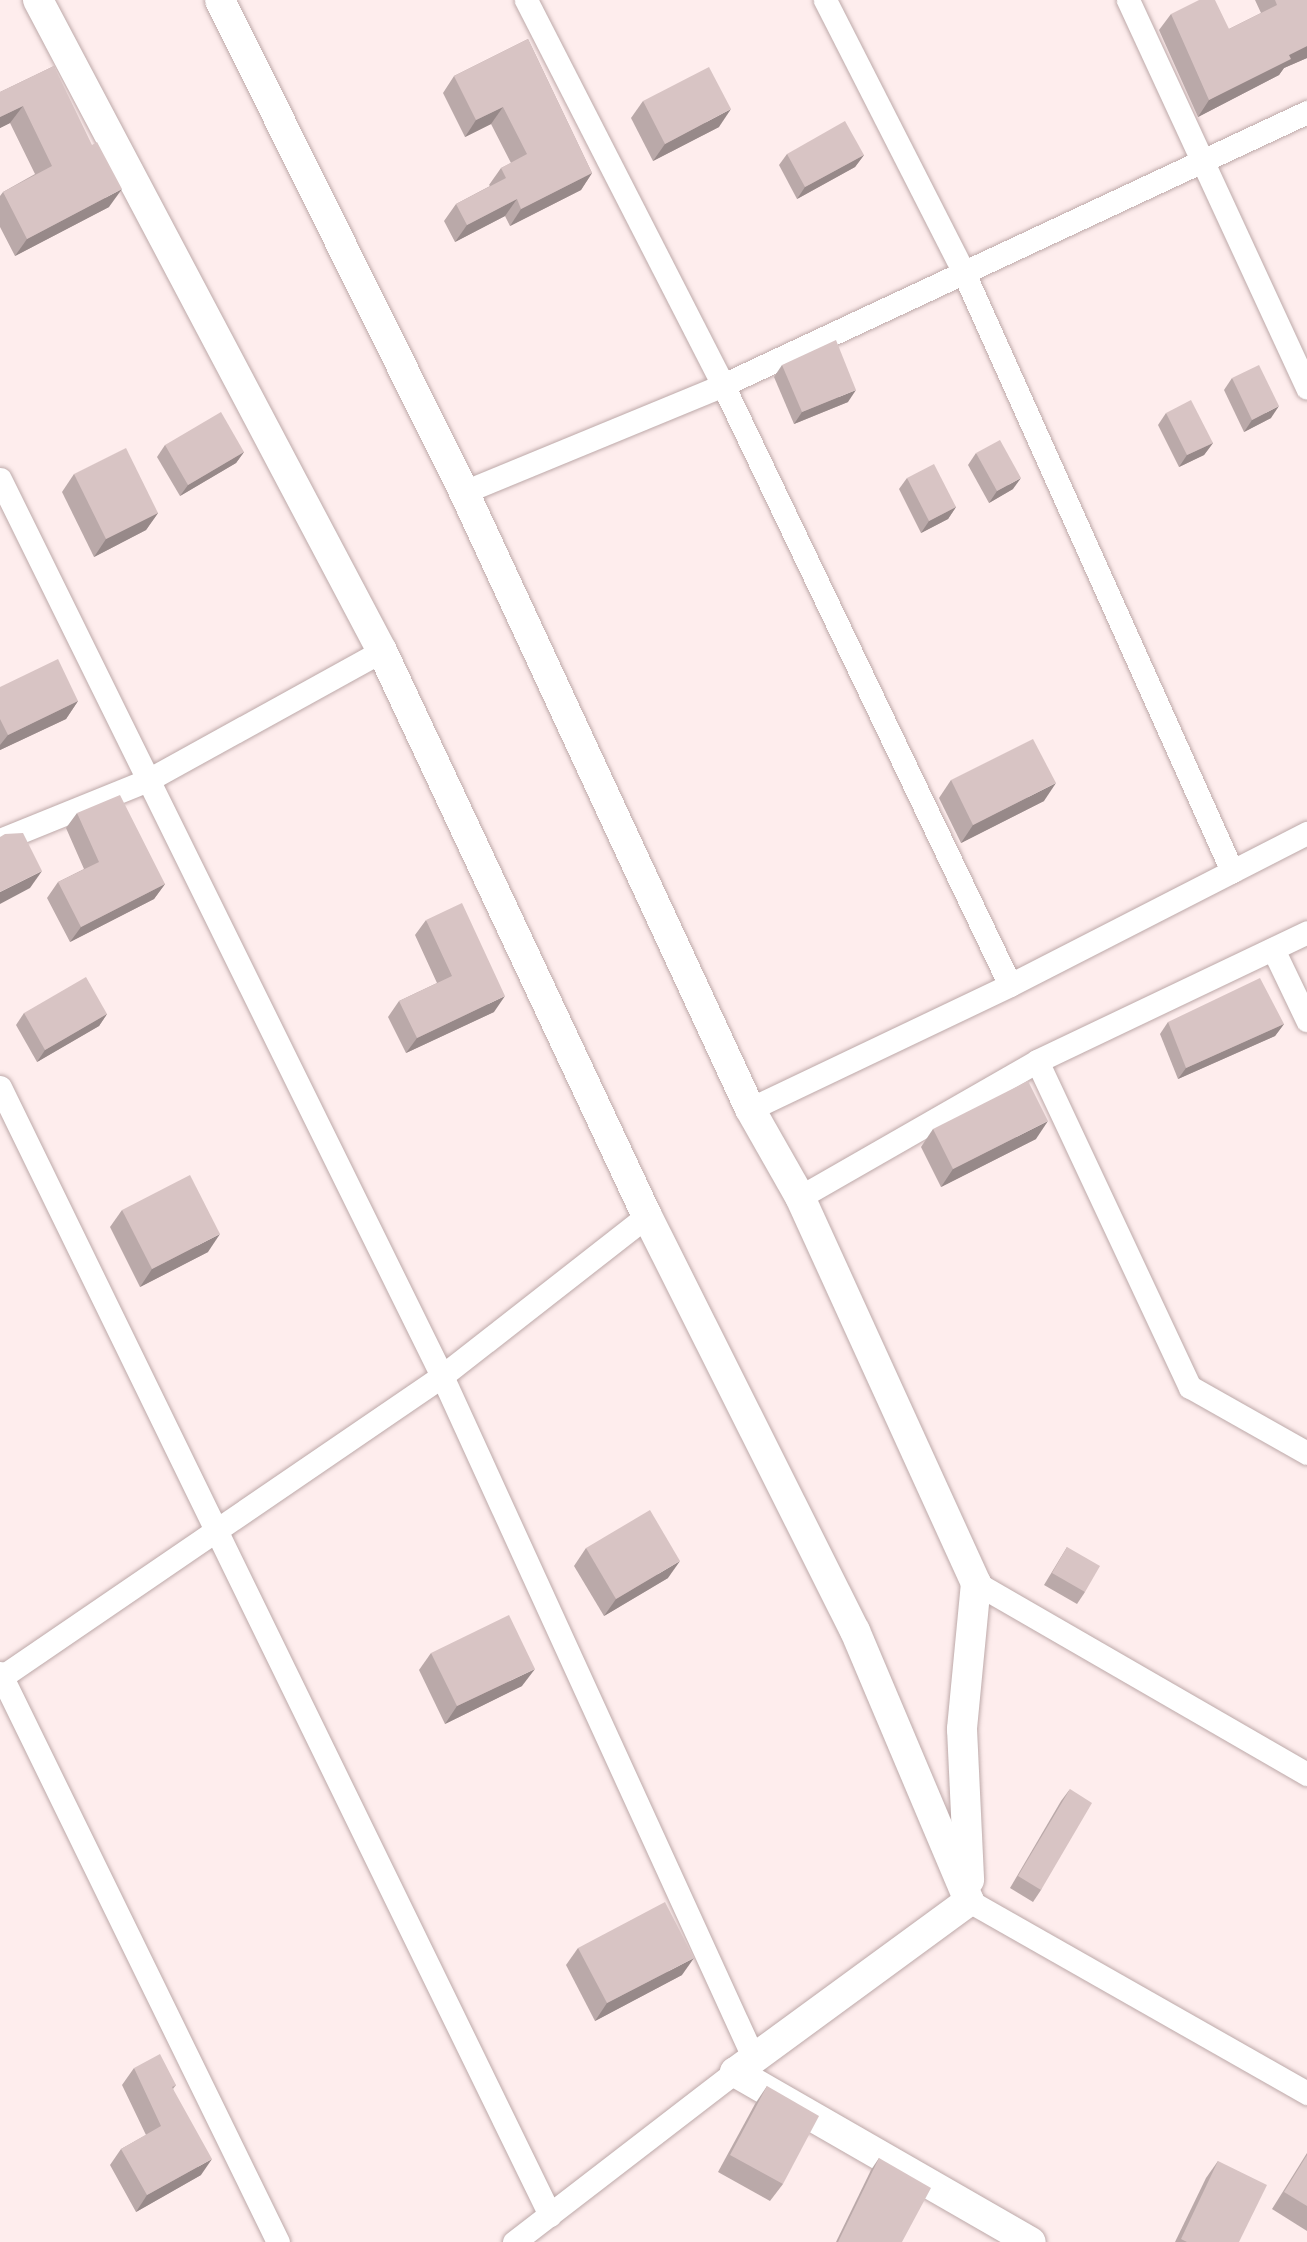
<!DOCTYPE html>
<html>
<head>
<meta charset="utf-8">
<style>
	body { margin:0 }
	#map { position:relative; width:1307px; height:2242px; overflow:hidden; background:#feeded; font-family:"PT Serif",serif }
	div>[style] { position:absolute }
	.roads { filter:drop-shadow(0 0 2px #bda9a9) drop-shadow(0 0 2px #bda9a9) }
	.minor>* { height:23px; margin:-11.5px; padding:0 11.5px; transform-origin:11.5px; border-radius:11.5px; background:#fff }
	.tertiary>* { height:30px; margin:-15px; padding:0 15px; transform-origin:15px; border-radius:15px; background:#fff }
	.wall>* { inset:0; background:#baa9a9 }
	.shaded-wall>* { inset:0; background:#978989 }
	.building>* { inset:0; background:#d8c4c4 }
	span { translate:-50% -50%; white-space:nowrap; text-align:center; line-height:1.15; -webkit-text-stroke:5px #fff; paint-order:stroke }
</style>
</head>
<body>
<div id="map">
	<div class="roads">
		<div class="minor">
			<div style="left:526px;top:0;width:432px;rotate:62.9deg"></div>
			<div style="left:723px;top:385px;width:665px;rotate:64.44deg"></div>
			<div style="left:825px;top:0;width:304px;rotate:63deg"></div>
			<div style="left:963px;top:271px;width:658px;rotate:65.85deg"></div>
			<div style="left:1128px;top:0;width:427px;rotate:65.2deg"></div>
			<div style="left:0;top:479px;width:1000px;rotate:63.77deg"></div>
			<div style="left:442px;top:1376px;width:749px;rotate:65.45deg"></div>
			<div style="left:464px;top:492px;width:280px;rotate:-22.4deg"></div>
			<div style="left:723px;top:385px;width:645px;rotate:-25.05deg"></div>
			<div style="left:0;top:840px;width:160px;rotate:-22.1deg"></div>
			<div style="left:148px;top:780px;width:267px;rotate:-28.9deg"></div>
			<div style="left:1273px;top:949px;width:79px;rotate:64.4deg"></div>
			<div style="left:1037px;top:1061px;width:360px;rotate:64.9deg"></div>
			<div style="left:1190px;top:1387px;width:134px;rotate:29.4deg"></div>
			<div style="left:0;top:1087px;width:1255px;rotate:64.01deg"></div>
			<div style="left:750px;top:1109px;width:288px;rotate:-25.5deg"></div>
			<div style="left:1010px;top:985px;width:334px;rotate:-27.1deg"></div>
			<div style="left:800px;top:1197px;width:273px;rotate:-29.8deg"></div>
			<div style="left:1037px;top:1061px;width:299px;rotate:-25.5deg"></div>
			<div style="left:976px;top:1583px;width:382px;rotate:30deg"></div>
			<div style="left:0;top:1673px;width:633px;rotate:63.96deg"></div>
			<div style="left:0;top:1678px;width:535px;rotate:-34.34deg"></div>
			<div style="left:442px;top:1376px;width:260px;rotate:-38deg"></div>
			<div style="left:969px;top:1901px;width:389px;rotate:29.6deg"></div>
			<div style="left:514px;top:2242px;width:279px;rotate:-37.6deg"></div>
		</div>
		<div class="tertiary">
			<div style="left:38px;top:0;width:736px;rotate:62.15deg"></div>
			<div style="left:382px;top:651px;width:624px;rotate:64.87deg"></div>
			<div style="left:647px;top:1216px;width:464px;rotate:63.4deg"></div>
			<div style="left:855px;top:1631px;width:293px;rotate:67.1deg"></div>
			<div style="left:220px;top:0;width:549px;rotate:63.62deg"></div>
			<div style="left:464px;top:492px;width:680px;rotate:65.13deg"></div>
			<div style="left:750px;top:1109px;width:101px;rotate:60.4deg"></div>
			<div style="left:800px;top:1197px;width:424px;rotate:65.5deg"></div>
			<div style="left:976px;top:1583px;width:147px;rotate:95.5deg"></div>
			<div style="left:962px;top:1729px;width:151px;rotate:87.3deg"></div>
			<div style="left:969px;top:1901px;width:290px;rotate:143.8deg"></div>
			<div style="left:735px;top:2072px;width:341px;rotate:29.9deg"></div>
		</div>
	</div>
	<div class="wall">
		<div style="clip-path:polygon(1255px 0,1307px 0,1307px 58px,1284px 68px,1279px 75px,1198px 117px,1159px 30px,1171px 14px,1229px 29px,1261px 13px)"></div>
		<div style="clip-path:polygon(528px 39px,592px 173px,581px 190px,510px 226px,505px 216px,455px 242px,444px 221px,456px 204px,490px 186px,489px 185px,501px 168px,511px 163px,491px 124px,465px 137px,443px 93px,454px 76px)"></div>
		<div style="clip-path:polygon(54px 66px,109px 207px,15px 256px,0 227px,0 196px,3px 192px,35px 174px,10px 123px,0 128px,0 92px)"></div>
		<div style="clip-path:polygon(643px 101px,719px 127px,653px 161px,631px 118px)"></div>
		<div style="clip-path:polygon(787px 154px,864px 155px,855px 167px,797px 199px,779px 165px)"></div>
		<div style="clip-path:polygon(782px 365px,848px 402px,794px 424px,774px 377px)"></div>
		<div style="clip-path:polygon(1232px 378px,1271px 418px,1244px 432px,1224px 390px)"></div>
		<div style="clip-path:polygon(1166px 413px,1213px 443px,1204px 455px,1179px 467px,1158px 425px)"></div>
		<div style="clip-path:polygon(165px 445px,244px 452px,236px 463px,180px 496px,157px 457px)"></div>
		<div style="clip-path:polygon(976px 453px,1013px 489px,989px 503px,968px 465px)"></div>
		<div style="clip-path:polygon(74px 474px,158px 513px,146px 530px,94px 557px,62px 492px)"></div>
		<div style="clip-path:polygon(907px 478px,956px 507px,948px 519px,921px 533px,899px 489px)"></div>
		<div style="clip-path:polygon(0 687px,78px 701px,66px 719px,0 750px)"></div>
		<div style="clip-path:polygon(951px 780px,1044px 801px,961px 843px,939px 798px)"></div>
		<div style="clip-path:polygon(77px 813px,165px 884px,154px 899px,70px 942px,47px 898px,58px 882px,84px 869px,66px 828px)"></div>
		<div style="clip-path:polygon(426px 920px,494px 1012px,406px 1053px,388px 1017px,399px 1001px,437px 983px,415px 935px)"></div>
		<div style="clip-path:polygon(24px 1013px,107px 1014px,99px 1026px,37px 1062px,16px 1025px)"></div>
		<div style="clip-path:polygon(1168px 1022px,1284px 1024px,1275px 1036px,1178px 1079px,1160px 1034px)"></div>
		<div style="clip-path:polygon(933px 1129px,1036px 1139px,941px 1187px,921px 1147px)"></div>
		<div style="clip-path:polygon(122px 1210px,208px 1252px,140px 1287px,110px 1227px)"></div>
		<div style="clip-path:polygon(1067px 1547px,1085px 1592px,1077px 1604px,1044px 1585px)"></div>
		<div style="clip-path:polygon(586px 1548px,668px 1578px,604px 1616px,574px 1566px)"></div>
		<div style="clip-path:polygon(431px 1653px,522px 1686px,445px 1724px,419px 1670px)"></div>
		<div style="clip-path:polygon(1070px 1789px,1041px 1890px,1033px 1902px,1010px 1888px,1061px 1801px)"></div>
		<div style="clip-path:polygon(578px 1948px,682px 1975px,595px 2021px,566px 1965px)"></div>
		<div style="clip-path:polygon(134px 2068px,176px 2085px,173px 2089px,201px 2175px,136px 2212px,110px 2165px,121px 2149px,146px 2135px,122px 2085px)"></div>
		<div style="clip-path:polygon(767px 2086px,783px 2184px,770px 2201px,718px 2172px,755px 2104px)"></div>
		<div style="clip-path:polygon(1307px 2153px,1307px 2231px,1272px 2209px)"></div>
		<div style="clip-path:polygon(879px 2158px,902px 2242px,836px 2242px,871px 2170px)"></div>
		<div style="clip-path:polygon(1218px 2161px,1239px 2242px,1175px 2242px,1206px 2178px)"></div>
	</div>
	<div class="shaded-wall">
		<div style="clip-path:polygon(1307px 46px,1307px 58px,1284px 68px,1279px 75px,1198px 117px,1209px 100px,1289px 55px)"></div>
		<div style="clip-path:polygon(23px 106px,10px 123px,0 128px,0 117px)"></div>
		<div style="clip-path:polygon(503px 107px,491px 124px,465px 137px,476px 120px)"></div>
		<div style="clip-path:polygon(731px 109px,719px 127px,653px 161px,665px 144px)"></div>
		<div style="clip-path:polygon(864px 155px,855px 167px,797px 199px,805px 187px)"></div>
		<div style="clip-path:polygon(592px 173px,581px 190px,510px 226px,521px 209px)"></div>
		<div style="clip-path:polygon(122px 189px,109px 207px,15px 256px,27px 239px)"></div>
		<div style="clip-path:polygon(517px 199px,505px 216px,455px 242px,467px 225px)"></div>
		<div style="clip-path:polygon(856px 390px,848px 402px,794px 424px,802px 412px)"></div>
		<div style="clip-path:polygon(1279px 406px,1271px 418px,1244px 432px,1252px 420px)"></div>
		<div style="clip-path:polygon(1213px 443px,1204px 455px,1179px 467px,1187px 455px)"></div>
		<div style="clip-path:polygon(244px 452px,236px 463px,180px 496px,188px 485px)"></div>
		<div style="clip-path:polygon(1021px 478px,1013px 489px,989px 503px,997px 491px)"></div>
		<div style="clip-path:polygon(956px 507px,948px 519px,921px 533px,929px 521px)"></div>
		<div style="clip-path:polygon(158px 513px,146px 530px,94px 557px,106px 539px)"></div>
		<div style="clip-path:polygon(78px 701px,66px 719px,0 750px,0 745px,8px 735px)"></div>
		<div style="clip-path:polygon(1056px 783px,1044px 801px,961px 843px,973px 825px)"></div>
		<div style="clip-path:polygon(42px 871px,30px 888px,0 904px,0 892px)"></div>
		<div style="clip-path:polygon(165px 884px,154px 899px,70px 942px,81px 927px)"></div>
		<div style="clip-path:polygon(505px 996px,494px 1012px,406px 1053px,417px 1038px)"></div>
		<div style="clip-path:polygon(107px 1014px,99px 1026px,37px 1062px,45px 1050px)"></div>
		<div style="clip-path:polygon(1284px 1024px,1275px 1036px,1178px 1079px,1186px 1068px)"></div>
		<div style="clip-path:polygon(1048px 1121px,1036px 1139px,941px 1187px,953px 1169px)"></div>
		<div style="clip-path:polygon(220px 1234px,208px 1252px,140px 1287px,152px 1269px)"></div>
		<div style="clip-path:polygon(680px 1561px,668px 1578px,604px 1616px,616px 1599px)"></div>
		<div style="clip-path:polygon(535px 1669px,522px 1686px,445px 1724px,457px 1706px)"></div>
		<div style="clip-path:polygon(694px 1958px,682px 1975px,595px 2021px,607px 2003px)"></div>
		<div style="clip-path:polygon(212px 2159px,201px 2175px,136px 2212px,147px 2195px)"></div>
	</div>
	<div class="building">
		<div style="clip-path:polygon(1199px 0,1215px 0,1229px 29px,1277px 5px,1275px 0,1307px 0,1307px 46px,1289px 55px,1291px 59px,1209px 100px,1171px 14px)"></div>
		<div style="clip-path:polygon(528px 39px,592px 173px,521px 209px,517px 199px,467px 225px,456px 204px,506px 178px,501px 168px,527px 154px,503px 107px,476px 120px,454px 76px)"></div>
		<div style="clip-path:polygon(54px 66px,92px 145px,97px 142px,122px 189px,27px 239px,3px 192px,52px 166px,23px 106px,0 117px,0 92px)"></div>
		<div style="clip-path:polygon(709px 67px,731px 109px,665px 144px,643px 101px)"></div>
		<div style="clip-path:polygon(845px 121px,864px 155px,805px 187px,787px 154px)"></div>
		<div style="clip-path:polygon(836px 340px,856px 390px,802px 412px,782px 365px)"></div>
		<div style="clip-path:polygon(1259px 365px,1279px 406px,1252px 420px,1232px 378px)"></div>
		<div style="clip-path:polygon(1191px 400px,1213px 443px,1187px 455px,1166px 413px)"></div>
		<div style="clip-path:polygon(221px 412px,244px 452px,188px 485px,165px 445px)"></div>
		<div style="clip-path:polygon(1000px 440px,1021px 478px,997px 491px,976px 453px)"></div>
		<div style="clip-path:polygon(126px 448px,158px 513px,106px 539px,74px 474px)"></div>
		<div style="clip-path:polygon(934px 464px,956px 507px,929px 521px,907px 478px)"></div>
		<div style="clip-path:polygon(58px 659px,78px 701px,8px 735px,0 719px,0 687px)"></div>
		<div style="clip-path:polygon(1033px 739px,1056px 783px,973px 825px,951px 780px)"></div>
		<div style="clip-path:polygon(120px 795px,165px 884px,81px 927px,58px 882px,99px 862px,77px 813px)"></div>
		<div style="clip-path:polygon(23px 833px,42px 871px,0 892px,0 837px,5px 834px)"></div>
		<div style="clip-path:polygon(462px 903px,505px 996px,417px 1038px,399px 1001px,452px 976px,426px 920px)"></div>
		<div style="clip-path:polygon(86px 977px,107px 1014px,45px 1050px,24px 1013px)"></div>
		<div style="clip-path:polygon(1260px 978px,1284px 1024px,1186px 1068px,1168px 1022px)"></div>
		<div style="clip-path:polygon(1028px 1081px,1048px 1121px,953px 1169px,933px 1129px)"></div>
		<div style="clip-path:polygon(190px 1175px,220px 1234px,152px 1269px,122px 1210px)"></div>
		<div style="clip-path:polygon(650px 1510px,680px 1561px,616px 1599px,586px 1548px)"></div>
		<div style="clip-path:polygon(1067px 1547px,1100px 1566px,1085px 1592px,1052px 1573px)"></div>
		<div style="clip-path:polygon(509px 1615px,535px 1669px,457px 1706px,431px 1653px)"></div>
		<div style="clip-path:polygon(1070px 1789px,1092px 1803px,1041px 1890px,1018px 1876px)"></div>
		<div style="clip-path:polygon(665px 1902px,694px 1958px,607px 2003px,578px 1948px)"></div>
		<div style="clip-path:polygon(160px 2054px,176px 2085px,172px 2087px,212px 2159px,147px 2195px,121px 2149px,161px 2126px,134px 2068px)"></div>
		<div style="clip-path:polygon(767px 2086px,819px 2116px,783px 2184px,730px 2155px)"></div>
		<div style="clip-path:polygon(1307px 2155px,1307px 2206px,1284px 2192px)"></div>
		<div style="clip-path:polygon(879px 2158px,931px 2188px,902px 2242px,838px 2242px)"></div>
		<div style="clip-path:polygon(1218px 2161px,1267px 2185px,1239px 2242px,1187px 2242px,1181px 2239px)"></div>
	</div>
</div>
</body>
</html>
